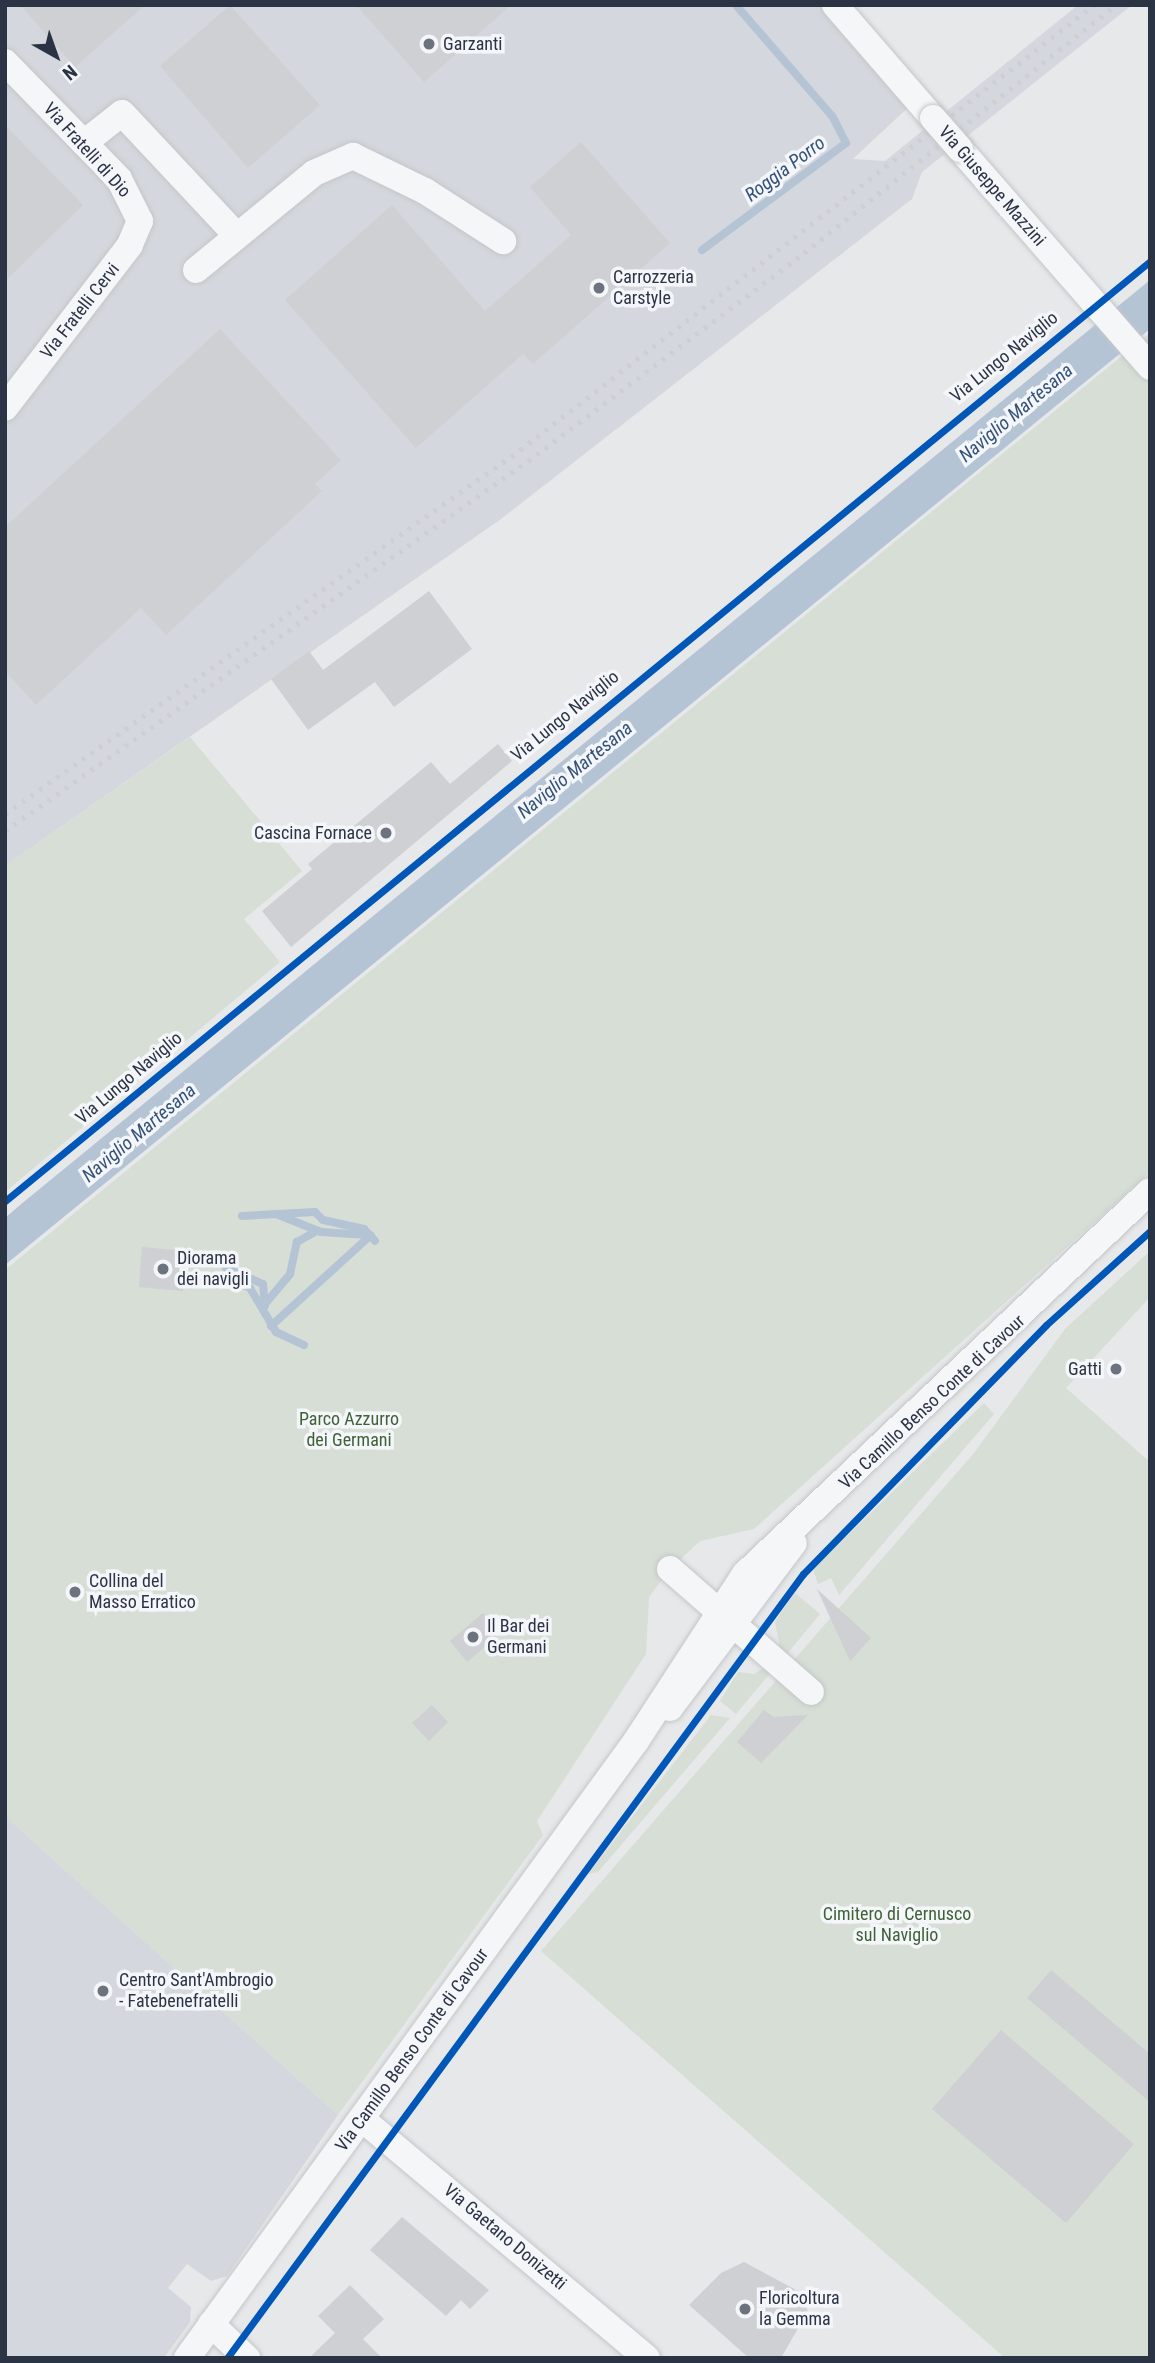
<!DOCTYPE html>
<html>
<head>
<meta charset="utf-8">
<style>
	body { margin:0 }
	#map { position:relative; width:1155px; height:2363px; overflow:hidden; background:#e6e8ea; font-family:"Roboto Condensed",sans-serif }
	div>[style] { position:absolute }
	.built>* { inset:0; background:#d4d7dd }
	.green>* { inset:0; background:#d6ded6 }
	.water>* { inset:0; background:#b4c4d5 }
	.stream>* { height:8px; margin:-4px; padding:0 4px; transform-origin:4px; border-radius:4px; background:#b4c4d5 }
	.building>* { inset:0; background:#ced0d3 }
	.roads { filter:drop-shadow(0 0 2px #c4c6c8) drop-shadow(0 0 2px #c4c6c8) }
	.minor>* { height:26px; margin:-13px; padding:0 13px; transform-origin:13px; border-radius:13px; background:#f5f6f7 }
	.rail>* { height:5px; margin-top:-2.5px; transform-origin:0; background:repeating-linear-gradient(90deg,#cecfd2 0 3.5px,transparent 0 10.5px) }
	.bridges { filter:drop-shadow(0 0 2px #c4c6c8) drop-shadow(0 0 2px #c4c6c8) }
	.minor-bridge>* { height:26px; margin:-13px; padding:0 13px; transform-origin:13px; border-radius:13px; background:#f5f6f7 }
	.cycleway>* { height:7px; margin:-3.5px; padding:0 3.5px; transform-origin:3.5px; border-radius:3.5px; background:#0057b8 }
	.dots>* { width:19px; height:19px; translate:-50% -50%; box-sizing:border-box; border:4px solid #f4f6f9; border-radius:50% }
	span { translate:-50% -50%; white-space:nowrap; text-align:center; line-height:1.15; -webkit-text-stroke:7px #f4f6f9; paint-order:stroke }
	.poi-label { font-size:18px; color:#2b3445 }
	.left { translate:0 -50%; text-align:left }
	.right { translate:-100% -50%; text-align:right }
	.street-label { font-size:18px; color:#2b3445 }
	.park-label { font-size:18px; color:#3f6138 }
	.water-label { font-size:19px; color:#34527a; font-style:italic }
	.frame { position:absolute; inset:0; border:7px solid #2b3445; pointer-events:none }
	.north { position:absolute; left:21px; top:21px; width:70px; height:70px; -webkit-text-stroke:5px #f4f6f9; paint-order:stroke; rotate:140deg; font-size:19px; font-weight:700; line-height:28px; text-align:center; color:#2b3445 }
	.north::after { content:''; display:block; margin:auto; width:24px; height:32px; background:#2b3445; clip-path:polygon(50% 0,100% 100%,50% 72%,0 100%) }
</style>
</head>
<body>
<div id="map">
	<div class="built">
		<div style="clip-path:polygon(5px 5px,830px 5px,915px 101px,853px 159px,885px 161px,1078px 5px,1132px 5px,922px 172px,912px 199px,501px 519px,5px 866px)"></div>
		<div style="clip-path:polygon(5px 1816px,338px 2115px,227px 2276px,211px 2281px,187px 2264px,168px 2288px,191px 2307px,190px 2322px,164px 2358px,5px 2358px)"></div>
	</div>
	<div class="green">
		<div style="clip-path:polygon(1150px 333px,1150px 1172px,754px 1529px,700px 1541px,670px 1569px,649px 1597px,646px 1654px,537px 1821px,543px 1835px,338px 2115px,5px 1816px,5px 1270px)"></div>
		<div style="clip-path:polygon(190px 737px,302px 871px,244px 919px,280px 962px,5px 1192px,5px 866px)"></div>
		<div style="clip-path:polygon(1150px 1251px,1150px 1297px,1066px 1388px,1150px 1462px,1150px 2358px,1005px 2358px,541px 1951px,974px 1453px,1065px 1329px)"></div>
		<div style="clip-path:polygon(984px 1403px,994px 1414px,839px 1595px,831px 1578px,818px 1584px,813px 1569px)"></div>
		<div style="clip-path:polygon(795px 1593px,820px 1614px,782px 1660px,775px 1621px)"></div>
		<div style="clip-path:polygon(767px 1666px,772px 1671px,736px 1714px,720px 1701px,738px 1672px,754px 1674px)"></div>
		<div style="clip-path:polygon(711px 1715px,730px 1718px,598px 1872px,588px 1874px)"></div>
	</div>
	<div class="water">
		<div style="clip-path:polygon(1150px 280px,1150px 329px,5px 1265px,5px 1218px,20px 1205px)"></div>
	</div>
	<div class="stream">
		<div style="left:702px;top:250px;width:179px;rotate:-36.6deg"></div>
		<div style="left:846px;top:143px;width:30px;rotate:-117deg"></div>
		<div style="left:832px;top:116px;width:147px;rotate:-130.9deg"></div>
		<div style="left:276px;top:1214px;width:48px;rotate:21.8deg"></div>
		<div style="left:321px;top:1232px;width:47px;rotate:3.7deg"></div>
		<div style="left:242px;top:1216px;width:73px;rotate:-3.1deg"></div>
		<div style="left:315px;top:1212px;width:11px;rotate:45deg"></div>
		<div style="left:323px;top:1220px;width:42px;rotate:12.4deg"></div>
		<div style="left:364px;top:1229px;width:16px;rotate:47deg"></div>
		<div style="left:226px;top:1268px;width:40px;rotate:23.4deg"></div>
		<div style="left:263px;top:1284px;width:22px;rotate:85deg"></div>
		<div style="left:230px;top:1279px;width:22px;rotate:24deg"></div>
		<div style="left:250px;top:1288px;width:51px;rotate:59.4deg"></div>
		<div style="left:276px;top:1332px;width:31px;rotate:25deg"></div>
		<div style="left:265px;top:1304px;width:39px;rotate:-50deg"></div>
		<div style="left:290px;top:1274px;width:33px;rotate:-78deg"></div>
		<div style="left:297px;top:1242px;width:23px;rotate:-29deg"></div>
		<div style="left:271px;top:1326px;width:135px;rotate:-42.3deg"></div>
	</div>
	<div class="building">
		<div style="clip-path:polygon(20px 5px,145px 5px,75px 67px)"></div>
		<div style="clip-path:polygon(230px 5px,320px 105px,248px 168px,160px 66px)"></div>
		<div style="clip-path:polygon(356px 5px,511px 5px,424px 82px)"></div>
		<div style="clip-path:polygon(5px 125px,83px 205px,5px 281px)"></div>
		<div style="clip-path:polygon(581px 142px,670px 243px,533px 364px,523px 354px,416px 448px,285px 300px,392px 205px,485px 311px,571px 235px,530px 187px)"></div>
		<div style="clip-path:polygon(220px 329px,341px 460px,315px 484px,322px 491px,166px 635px,141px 608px,36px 705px,5px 671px,5px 527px)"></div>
		<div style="clip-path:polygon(429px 591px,472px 649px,394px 707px,375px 682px,308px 730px,271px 679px,309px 651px,323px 670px)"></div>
		<div style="clip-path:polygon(498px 744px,512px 761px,291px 947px,262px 911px,312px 869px,308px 864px,431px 762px,450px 784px)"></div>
		<div style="clip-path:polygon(142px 1247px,187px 1251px,183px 1291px,139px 1287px)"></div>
		<div style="clip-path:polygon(817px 1589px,871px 1638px,850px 1661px)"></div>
		<div style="clip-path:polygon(483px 1613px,501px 1633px,467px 1662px,450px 1641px)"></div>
		<div style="clip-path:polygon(432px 1705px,448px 1722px,429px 1741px,412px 1723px)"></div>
		<div style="clip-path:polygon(764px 1710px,774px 1717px,808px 1715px,761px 1763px,737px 1742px)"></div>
		<div style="clip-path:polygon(1051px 1970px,1150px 2054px,1150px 2102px,1027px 1998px)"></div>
		<div style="clip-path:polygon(1001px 2030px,1134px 2144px,1066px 2223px,932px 2109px)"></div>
		<div style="clip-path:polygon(402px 2217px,489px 2290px,470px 2309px,461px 2300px,446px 2316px,370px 2250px)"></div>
		<div style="clip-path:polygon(744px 2262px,798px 2291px,808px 2311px,781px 2358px,749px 2358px,689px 2305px,721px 2273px)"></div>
		<div style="clip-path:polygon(350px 2285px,384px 2319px,363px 2339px,382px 2358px,309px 2358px,335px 2333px,318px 2316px)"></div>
	</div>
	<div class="roads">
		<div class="minor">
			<div style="left:835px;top:5px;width:150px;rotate:49.1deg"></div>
			<div style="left:5px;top:62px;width:163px;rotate:45.7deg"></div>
			<div style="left:119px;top:179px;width:47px;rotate:63.4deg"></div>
			<div style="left:140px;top:221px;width:26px;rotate:113deg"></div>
			<div style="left:130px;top:245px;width:205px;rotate:127.5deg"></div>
			<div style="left:84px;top:143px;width:48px;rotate:-38.3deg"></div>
			<div style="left:122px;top:113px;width:167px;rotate:46.9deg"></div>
			<div style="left:960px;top:149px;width:289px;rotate:48.9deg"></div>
			<div style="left:196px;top:270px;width:153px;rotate:-39.4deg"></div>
			<div style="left:314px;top:173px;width:43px;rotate:-23.6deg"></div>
			<div style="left:353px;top:156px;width:80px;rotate:25.9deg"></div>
			<div style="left:425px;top:191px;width:93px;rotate:32.7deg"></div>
			<div style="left:670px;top:1569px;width:187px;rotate:41.1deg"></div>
			<div style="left:670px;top:1708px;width:206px;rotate:-53.1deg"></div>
			<div style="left:362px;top:2119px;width:372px;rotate:40deg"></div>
			<div style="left:211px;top:2324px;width:50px;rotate:43.4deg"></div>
			<div style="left:187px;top:2358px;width:763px;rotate:-53.96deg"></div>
			<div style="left:636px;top:1741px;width:199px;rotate:-56.9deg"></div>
			<div style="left:745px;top:1574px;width:557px;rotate:-43.4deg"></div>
		</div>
	</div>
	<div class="rail">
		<div style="left:5px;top:814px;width:631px;rotate:-35.25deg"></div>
		<div style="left:520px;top:450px;width:726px;rotate:-37.79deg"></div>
		<div style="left:5px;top:831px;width:641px;rotate:-35.28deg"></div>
		<div style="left:528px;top:461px;width:346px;rotate:-37deg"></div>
		<div style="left:804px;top:253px;width:399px;rotate:-38.5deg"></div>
	</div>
	<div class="bridges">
		<div class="minor-bridge">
			<div style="left:933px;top:118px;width:41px;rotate:48.9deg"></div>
		</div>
	</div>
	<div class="cycleway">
		<div style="left:5px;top:1201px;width:1481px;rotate:-39.38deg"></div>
		<div style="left:227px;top:2358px;width:973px;rotate:-53.7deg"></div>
		<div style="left:803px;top:1574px;width:348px;rotate:-45.7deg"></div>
		<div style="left:1046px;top:1325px;width:140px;rotate:-42.1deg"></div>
	</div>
	<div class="dots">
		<div style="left:429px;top:44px;background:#6c737f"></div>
		<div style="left:599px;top:288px;background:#6c737f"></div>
		<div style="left:386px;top:833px;background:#6c737f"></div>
		<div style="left:163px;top:1269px;background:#6c737f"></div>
		<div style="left:1116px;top:1369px;background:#6c737f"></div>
		<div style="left:75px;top:1592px;background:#6c737f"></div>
		<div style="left:473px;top:1637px;background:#6c737f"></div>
		<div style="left:103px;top:1991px;background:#6c737f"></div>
		<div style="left:745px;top:2309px;background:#6c737f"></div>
	</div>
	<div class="poi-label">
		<span class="left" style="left:443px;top:44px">Garzanti</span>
		<span class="left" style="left:613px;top:288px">Carrozzeria<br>Carstyle</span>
		<span class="right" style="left:372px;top:833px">Cascina Fornace</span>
		<span class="left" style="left:177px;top:1269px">Diorama<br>dei navigli</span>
		<span class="right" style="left:1102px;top:1369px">Gatti</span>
		<span class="left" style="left:89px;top:1592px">Collina del<br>Masso Erratico</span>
		<span class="left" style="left:487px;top:1637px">Il Bar dei<br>Germani</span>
		<span class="left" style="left:119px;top:1991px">Centro Sant'Ambrogio<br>- Fatebenefratelli</span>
		<span class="left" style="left:759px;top:2309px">Floricoltura<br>la Gemma</span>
	</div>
	<div class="street-label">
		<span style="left:87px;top:150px;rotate:48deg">Via Fratelli di Dio</span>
		<span style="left:992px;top:186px;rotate:49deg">Via Giuseppe Mazzini</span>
		<span style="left:80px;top:311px;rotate:-52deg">Via Fratelli Cervi</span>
		<span style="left:1004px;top:357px;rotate:-39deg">Via Lungo Naviglio</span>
		<span style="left:565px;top:716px;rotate:-39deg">Via Lungo Naviglio</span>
		<span style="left:129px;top:1078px;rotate:-40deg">Via Lungo Naviglio</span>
		<span style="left:932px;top:1402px;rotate:-43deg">Via Camillo Benso Conte di Cavour</span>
		<span style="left:412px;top:2050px;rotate:-54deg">Via Camillo Benso Conte di Cavour</span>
		<span style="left:505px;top:2237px;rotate:40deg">Via Gaetano Donizetti</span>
	</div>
	<div class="park-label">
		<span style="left:349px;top:1430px">Parco Azzurro<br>dei Germani</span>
		<span style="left:897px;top:1925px">Cimitero di Cernusco<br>sul Naviglio</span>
	</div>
	<div class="water-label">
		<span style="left:785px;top:169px;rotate:-37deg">Roggia Porro</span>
		<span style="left:1016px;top:413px;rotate:-40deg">Naviglio Martesana</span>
		<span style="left:575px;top:770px;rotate:-39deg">Naviglio Martesana</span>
		<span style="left:139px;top:1133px;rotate:-40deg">Naviglio Martesana</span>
	</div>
	<div class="frame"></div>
	<div class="north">N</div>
</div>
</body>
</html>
